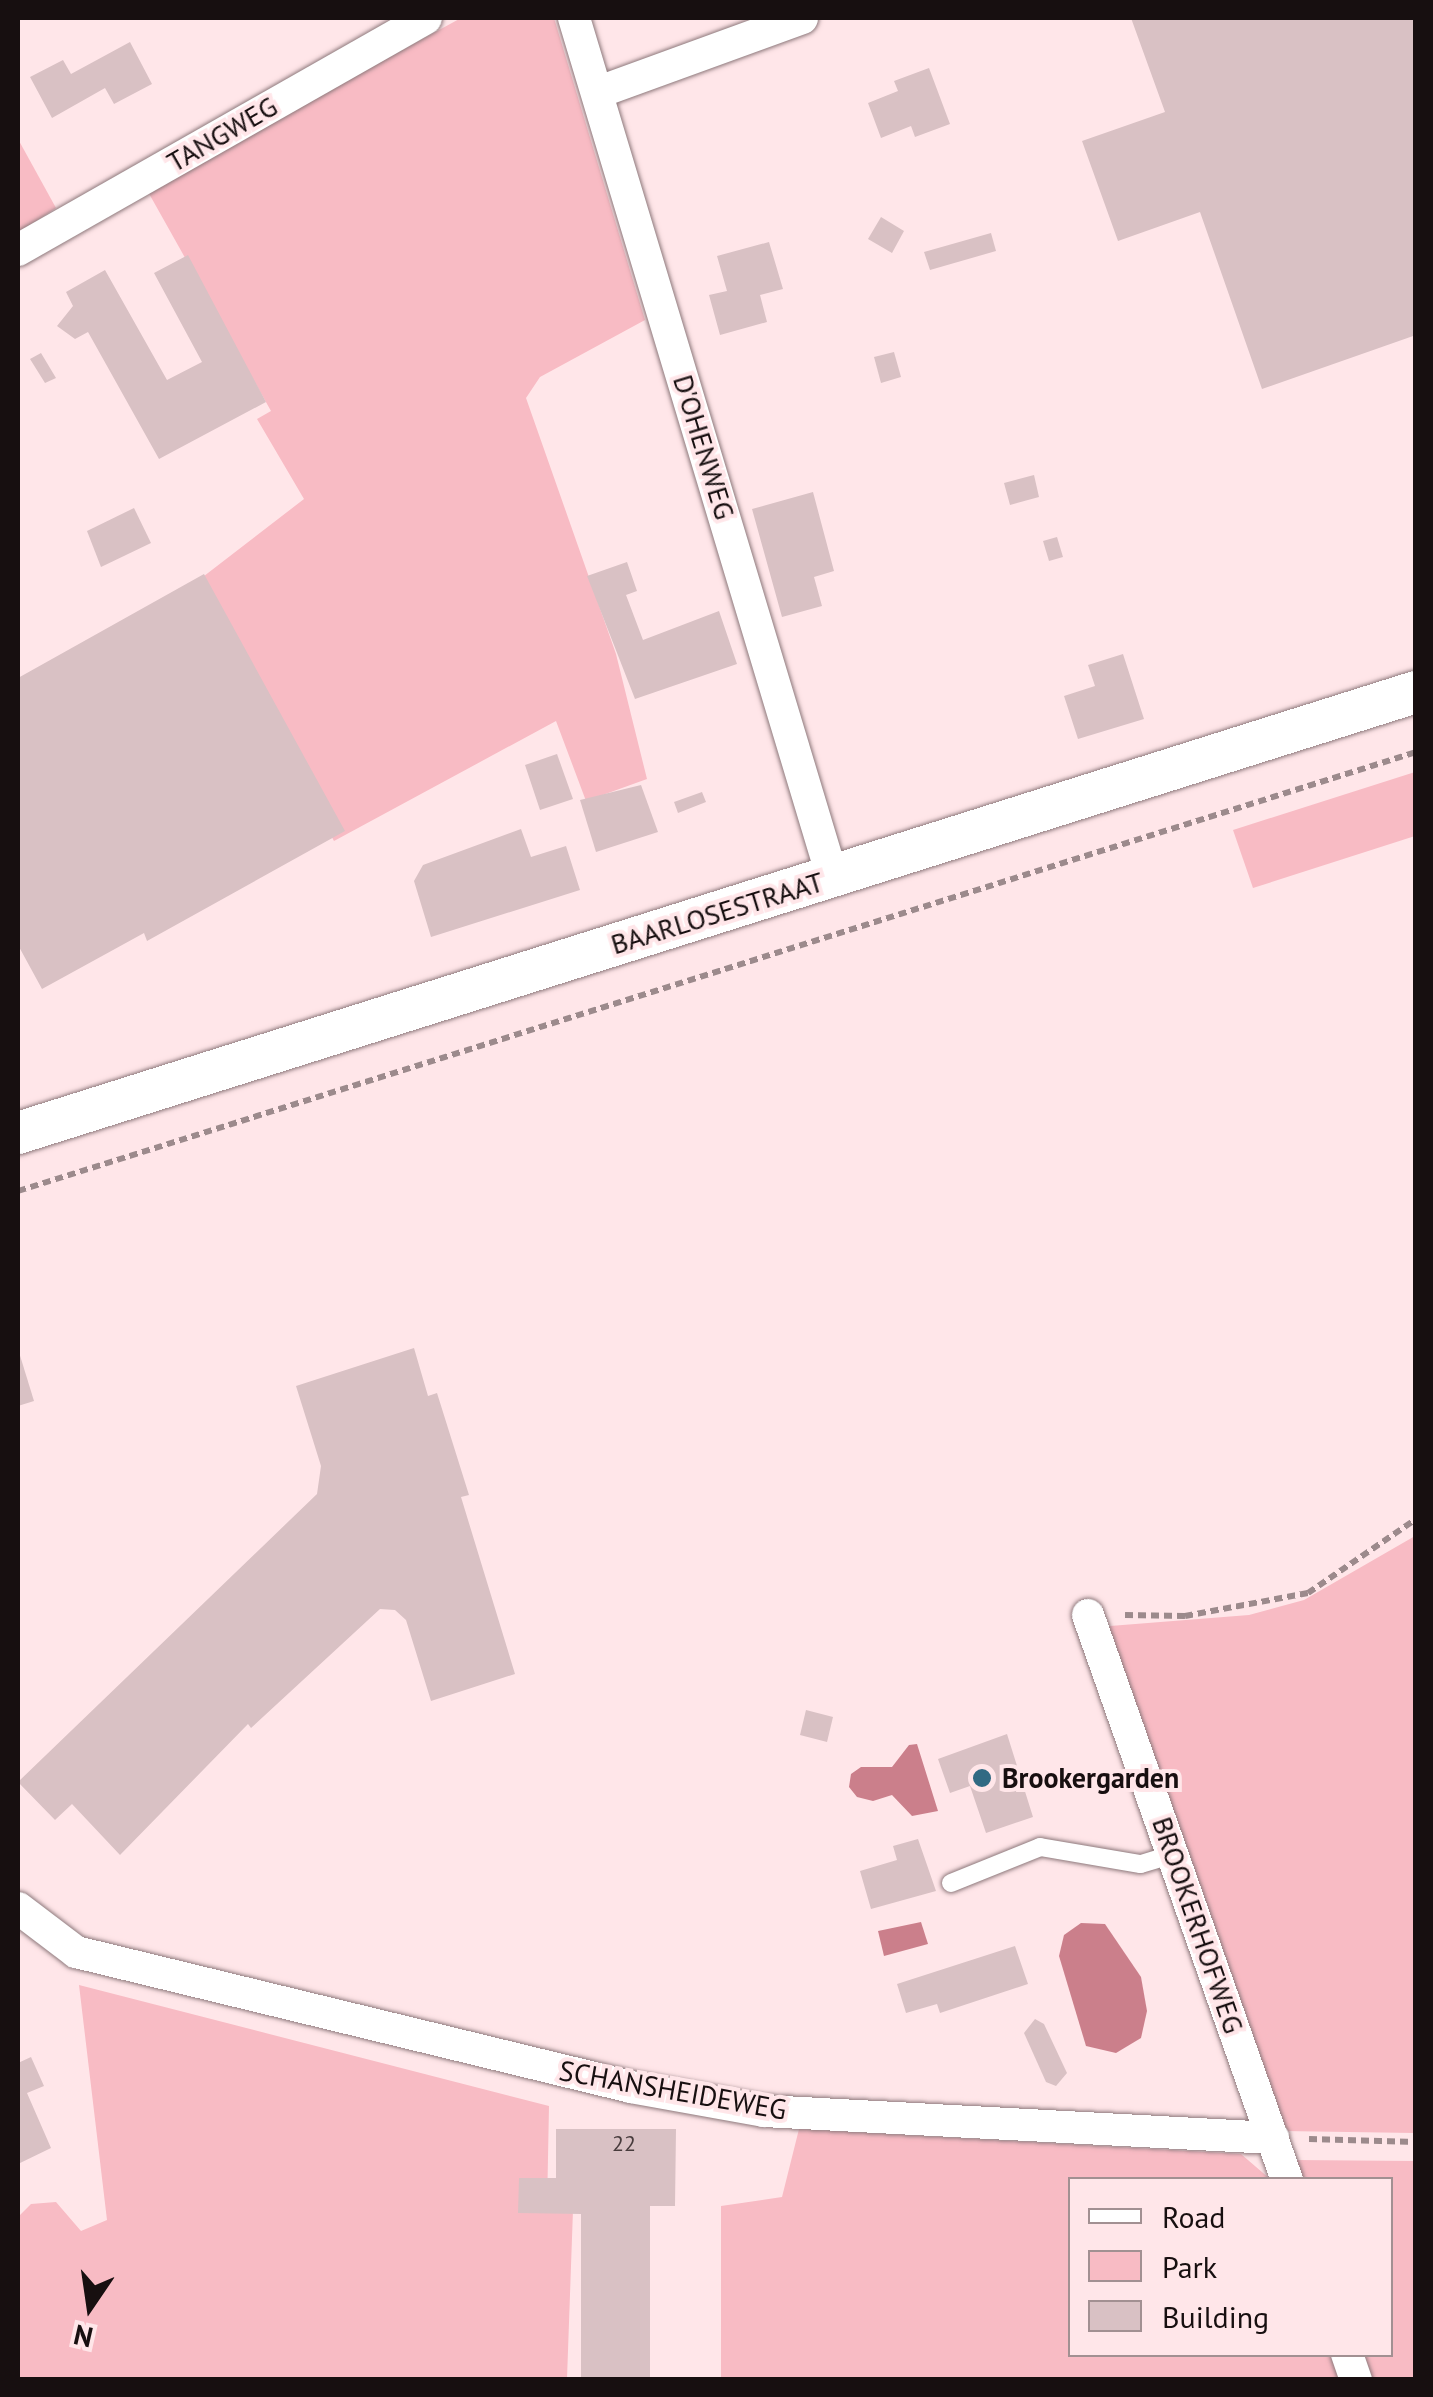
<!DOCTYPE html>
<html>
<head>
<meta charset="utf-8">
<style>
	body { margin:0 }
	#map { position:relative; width:1433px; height:2397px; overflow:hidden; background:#ffe6e9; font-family:"PT Sans",sans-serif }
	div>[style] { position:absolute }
	.green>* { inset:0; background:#f8bbc4 }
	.water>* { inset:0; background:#cb7f8b }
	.building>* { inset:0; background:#d9c1c4 }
	.path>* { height:6px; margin-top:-3px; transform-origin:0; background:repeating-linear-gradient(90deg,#9c8a8c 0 8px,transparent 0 13px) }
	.roads { filter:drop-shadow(0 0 2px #8e797c) drop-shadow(0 0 2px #8e797c) }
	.service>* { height:18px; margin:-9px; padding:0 9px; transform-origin:9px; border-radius:9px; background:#fff }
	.minor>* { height:32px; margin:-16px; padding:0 16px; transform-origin:16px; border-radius:16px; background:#fff }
	.tertiary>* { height:42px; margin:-21px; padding:0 21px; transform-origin:21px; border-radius:21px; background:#fff }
	.dots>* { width:28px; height:28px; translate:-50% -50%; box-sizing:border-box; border:5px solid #ffe6e9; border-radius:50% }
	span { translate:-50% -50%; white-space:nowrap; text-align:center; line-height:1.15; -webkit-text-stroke:8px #ffe6e9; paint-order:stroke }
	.number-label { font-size:22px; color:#483c3d }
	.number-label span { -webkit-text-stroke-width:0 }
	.street-label { font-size:28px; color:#170f10 }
	.poi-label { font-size:28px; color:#170f10; font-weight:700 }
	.left { translate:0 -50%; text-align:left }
	.frame { position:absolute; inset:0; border:20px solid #170f10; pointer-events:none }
	.legend { position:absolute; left:1068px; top:2177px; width:325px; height:180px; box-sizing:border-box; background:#ffe6e9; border:2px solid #a29092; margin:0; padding:12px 18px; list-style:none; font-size:30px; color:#170f10 }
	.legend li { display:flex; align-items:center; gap:20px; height:50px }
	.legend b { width:50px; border:2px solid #a29092 }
	.north { position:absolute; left:40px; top:2257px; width:100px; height:100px; -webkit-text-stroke:8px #ffe6e9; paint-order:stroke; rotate:193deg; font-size:28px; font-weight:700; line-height:40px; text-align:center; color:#170f10 }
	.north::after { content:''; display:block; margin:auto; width:35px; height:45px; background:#170f10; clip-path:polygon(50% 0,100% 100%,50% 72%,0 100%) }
</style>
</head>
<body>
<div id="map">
	<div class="green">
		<div style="clip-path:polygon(461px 18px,554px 18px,645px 320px,540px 377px,526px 398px,616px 654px,647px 779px,586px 801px,556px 721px,334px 841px,195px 583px,304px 499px,257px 419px,271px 411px,147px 190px)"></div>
		<div style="clip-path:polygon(18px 139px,56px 208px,18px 233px)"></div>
		<div style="clip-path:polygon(1415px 772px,1415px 836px,1253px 888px,1233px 830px)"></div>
		<div style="clip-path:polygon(1415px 1536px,1415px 2133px,1282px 2131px,1103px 1633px,1110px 1626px,1249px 1615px,1304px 1600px)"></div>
		<div style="clip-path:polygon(79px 1985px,549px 2106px,547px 2209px,573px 2210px,567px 2379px,18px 2380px,18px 2217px,31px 2204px,56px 2202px,81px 2231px,107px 2220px)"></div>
		<div style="clip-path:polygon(799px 2129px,1241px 2154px,1270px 2179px,1070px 2180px,1070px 2354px,1331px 2355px,1340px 2379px,721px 2379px,721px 2206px,782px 2197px)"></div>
		<div style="clip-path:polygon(1294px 2160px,1415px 2161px,1415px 2379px,1373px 2379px,1364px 2355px,1390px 2354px,1390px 2180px,1301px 2179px)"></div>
	</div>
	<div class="water">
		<div style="clip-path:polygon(917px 1744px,938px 1811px,912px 1816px,892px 1795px,873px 1801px,857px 1797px,849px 1787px,851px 1774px,861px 1767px,892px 1767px,909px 1745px)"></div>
		<div style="clip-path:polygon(921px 1922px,928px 1944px,884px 1956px,878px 1931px)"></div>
		<div style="clip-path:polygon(1081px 1923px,1105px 1924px,1141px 1977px,1147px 2011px,1141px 2038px,1116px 2053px,1086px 2046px,1059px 1956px,1064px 1935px)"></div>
	</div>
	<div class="building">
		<div style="clip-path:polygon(1131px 18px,1416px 18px,1416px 335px,1262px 389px,1200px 212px,1118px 241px,1082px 141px,1165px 112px)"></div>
		<div style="clip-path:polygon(130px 42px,152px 84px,114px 104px,105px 88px,52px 118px,30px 77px,63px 60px,71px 74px)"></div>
		<div style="clip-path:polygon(929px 68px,950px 124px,915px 137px,911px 126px,881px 138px,868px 103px,898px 91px,894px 81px)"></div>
		<div style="clip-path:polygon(881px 217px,904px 231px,892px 253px,868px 239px)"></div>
		<div style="clip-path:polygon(991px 233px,996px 251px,930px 270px,924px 252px)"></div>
		<div style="clip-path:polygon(769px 242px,783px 289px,760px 295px,767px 322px,720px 335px,709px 295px,727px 291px,717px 256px)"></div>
		<div style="clip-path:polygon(188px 255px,266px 402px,159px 459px,88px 332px,75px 339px,57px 326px,73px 306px,66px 292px,105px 270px,167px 380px,202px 362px,154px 273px)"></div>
		<div style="clip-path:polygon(894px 352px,901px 377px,881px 383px,874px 357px)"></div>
		<div style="clip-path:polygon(41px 353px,56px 378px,45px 383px,30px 359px)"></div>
		<div style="clip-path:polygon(1034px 475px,1039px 497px,1010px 505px,1004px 483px)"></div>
		<div style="clip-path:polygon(813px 492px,834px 571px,814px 577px,822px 606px,782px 617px,752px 509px)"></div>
		<div style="clip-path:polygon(134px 508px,151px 543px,101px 567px,87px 531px)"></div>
		<div style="clip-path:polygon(1057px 537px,1063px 557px,1049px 561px,1043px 541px)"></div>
		<div style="clip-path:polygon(627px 562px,637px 591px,626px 595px,643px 640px,719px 611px,737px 664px,635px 699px,587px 576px)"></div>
		<div style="clip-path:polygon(204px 574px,345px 831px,147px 941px,144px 933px,42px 989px,18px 945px,18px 678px)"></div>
		<div style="clip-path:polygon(1123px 654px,1144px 719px,1078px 739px,1064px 696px,1095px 686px,1088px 665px)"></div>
		<div style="clip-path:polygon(557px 754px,573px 799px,540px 810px,525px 765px)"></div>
		<div style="clip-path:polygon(641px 785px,658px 832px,596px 852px,580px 800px)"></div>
		<div style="clip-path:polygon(702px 792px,706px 802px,678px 813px,674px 802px)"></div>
		<div style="clip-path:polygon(521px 829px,531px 857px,566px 846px,580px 890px,431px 937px,414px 881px,423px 865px)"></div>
		<div style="clip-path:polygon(414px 1348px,428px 1396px,437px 1393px,469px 1495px,461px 1497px,515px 1674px,431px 1701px,406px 1620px,395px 1610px,380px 1609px,251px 1728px,248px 1724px,120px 1855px,72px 1804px,55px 1820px,18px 1782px,317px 1494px,321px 1466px,296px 1386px)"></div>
		<div style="clip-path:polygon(18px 1349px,34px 1401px,18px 1406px)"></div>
		<div style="clip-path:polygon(806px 1710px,833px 1717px,827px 1742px,800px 1735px)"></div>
		<div style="clip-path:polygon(1007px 1734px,1033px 1817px,986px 1833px,970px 1786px,950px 1793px,938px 1759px)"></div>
		<div style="clip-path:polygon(918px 1839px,936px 1891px,871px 1909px,860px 1871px,897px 1860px,893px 1846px)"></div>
		<div style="clip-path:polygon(1015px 1946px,1028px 1984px,940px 2013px,937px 2004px,906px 2013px,897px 1984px)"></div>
		<div style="clip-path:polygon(1035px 2019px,1044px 2024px,1067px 2073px,1056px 2086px,1046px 2082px,1024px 2033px)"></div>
		<div style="clip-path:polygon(31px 2057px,44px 2086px,27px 2093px,51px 2148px,18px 2164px,18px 2063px)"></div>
		<div style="clip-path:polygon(556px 2129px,676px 2129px,675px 2206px,650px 2206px,650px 2380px,581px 2380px,581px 2214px,518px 2213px,519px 2178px,556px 2178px)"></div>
	</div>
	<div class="path">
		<div style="left:18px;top:1191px;width:1465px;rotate:-17.43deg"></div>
		<div style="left:1125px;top:1615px;width:60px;rotate:1deg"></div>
		<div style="left:1185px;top:1616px;width:125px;rotate:-10.6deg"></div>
		<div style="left:1308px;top:1593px;width:131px;rotate:-34.4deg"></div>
		<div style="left:1309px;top:2139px;width:107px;rotate:1.6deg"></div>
	</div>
	<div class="roads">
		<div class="service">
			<div style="left:951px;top:1883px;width:96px;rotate:-22deg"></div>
			<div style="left:1040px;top:1847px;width:102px;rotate:9.6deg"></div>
			<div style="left:1141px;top:1864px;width:34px;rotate:-17deg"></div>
		</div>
		<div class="minor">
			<div style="left:574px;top:18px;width:896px;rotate:73.26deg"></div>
			<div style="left:599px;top:92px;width:216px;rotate:-20deg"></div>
			<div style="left:18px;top:250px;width:469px;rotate:-29.6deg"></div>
			<div style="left:1088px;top:1615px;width:599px;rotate:70.6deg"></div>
			<div style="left:18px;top:1908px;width:73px;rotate:37.2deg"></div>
			<div style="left:76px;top:1952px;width:571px;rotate:13.67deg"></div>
			<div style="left:631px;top:2087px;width:135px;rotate:10.2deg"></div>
			<div style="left:764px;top:2111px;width:510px;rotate:3.04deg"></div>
			<div style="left:1347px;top:2354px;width:28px;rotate:71deg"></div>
		</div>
		<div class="tertiary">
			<div style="left:18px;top:1133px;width:1466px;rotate:-17.51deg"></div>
		</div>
	</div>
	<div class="dots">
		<div style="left:982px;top:1778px;background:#316a83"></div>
	</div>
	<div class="number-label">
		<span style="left:624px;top:2144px">22</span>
	</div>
	<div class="street-label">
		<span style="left:222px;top:134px;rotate:-30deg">TANGWEG</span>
		<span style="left:704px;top:447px;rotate:73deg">D'OHENWEG</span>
		<span style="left:717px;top:913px;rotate:-17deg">BAARLOSESTRAAT</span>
		<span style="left:1198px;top:1925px;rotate:71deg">BROOKERHOFWEG</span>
		<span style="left:673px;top:2090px;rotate:10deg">SCHANSHEIDEWEG</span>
	</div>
	<div class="poi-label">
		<span class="left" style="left:1002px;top:1778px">Brookergarden</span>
	</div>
	<div class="frame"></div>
	<ul class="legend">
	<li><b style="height:12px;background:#fff"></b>Road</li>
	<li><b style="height:28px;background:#f8bbc4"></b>Park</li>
	<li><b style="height:28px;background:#d9c1c4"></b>Building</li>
	</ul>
	<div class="north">N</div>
</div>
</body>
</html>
